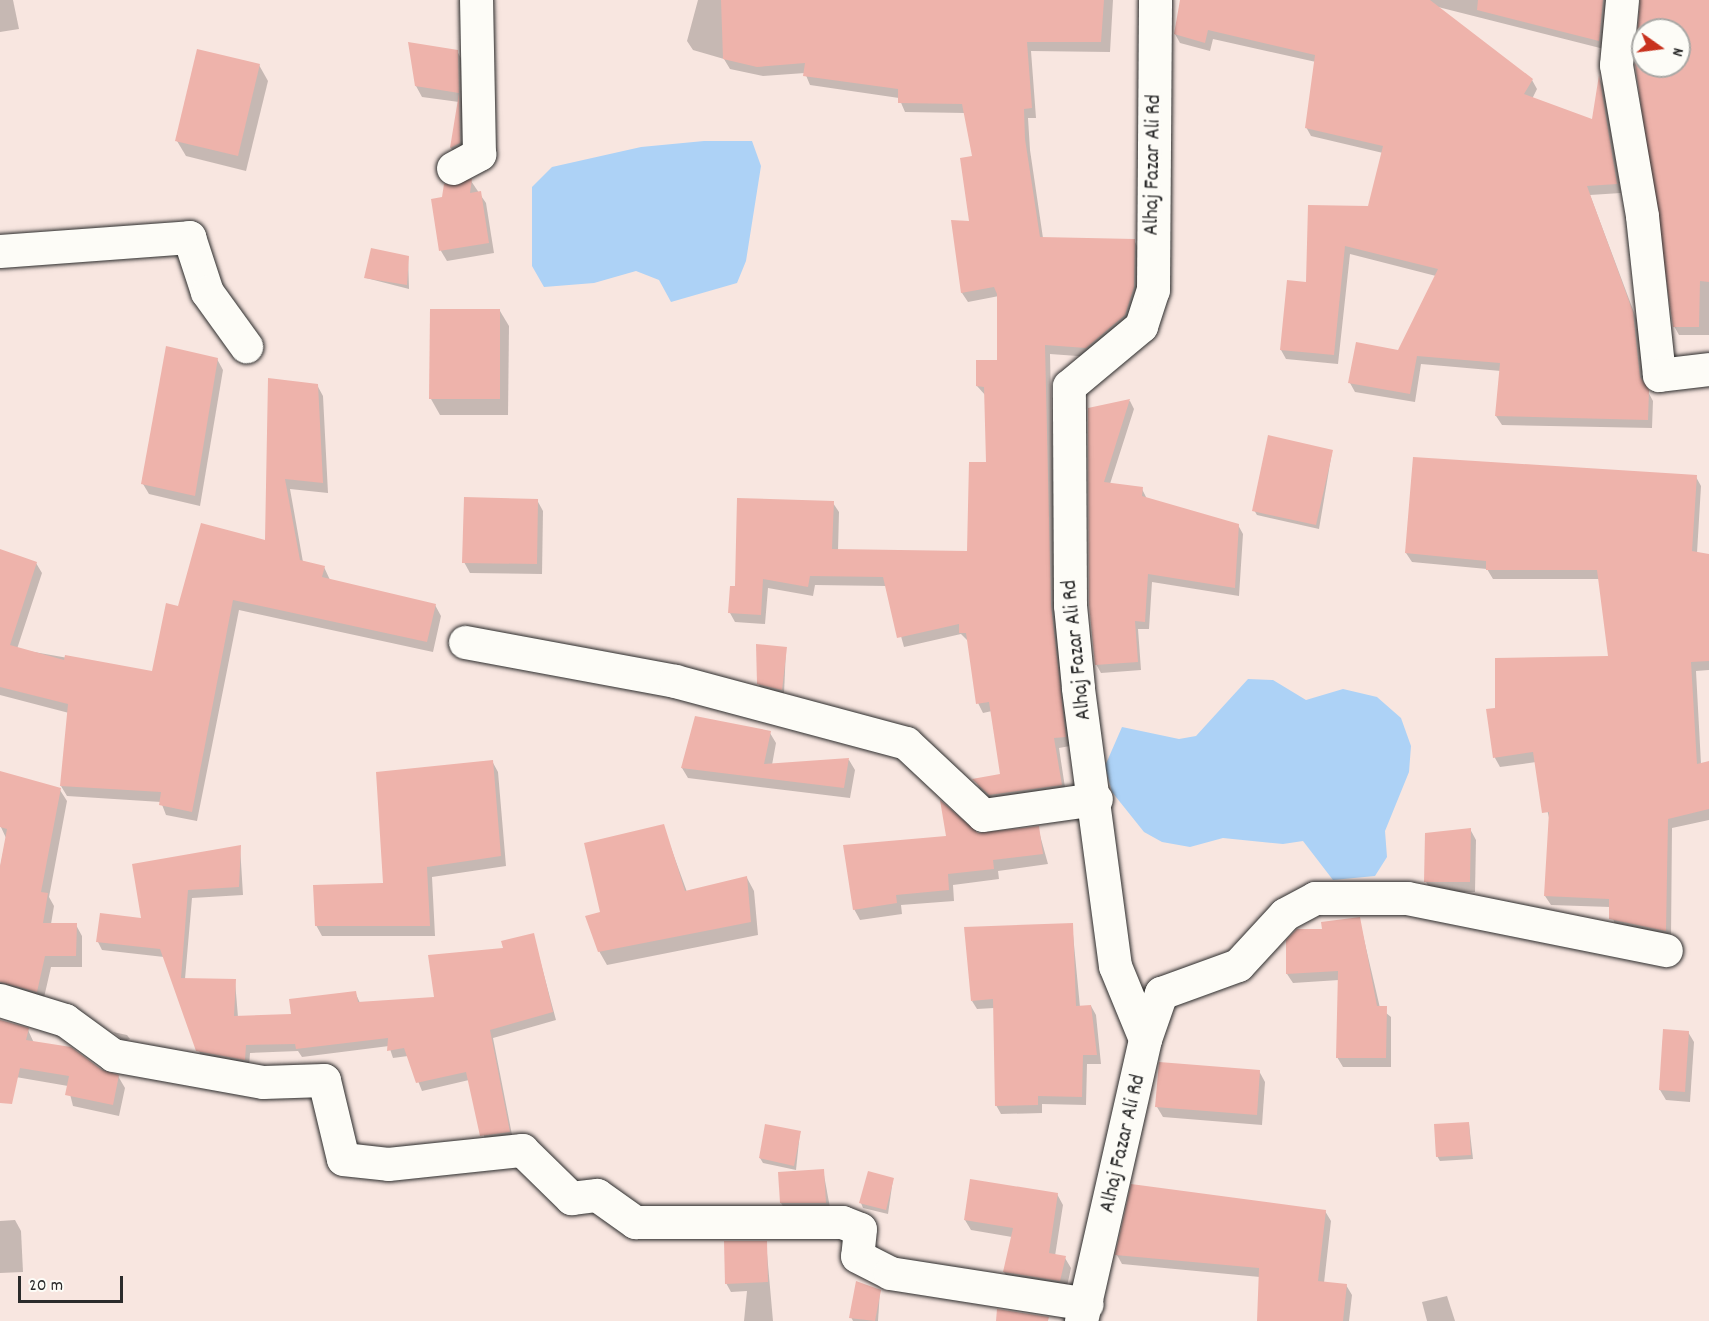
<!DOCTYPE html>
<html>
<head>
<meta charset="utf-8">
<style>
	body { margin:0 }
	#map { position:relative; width:1709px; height:1321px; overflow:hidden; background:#f8e6e0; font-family:Dekko,sans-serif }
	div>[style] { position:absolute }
	.water>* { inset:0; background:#add2f6 }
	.shadow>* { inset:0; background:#0003 }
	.building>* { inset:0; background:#eeb3ab }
	.roads { filter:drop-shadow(0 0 2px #2b2b2b) drop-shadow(0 0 2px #2b2b2b) }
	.minor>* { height:33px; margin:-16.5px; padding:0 16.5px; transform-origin:16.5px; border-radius:16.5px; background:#fdfcf7 }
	span { translate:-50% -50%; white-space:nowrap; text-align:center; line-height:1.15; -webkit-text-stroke:6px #fdfcf7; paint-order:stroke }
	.street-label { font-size:21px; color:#2b2b2b }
	.north { position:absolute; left:1631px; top:18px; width:60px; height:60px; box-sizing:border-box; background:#fdfcf7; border:2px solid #a9a8a5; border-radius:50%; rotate:104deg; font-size:16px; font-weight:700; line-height:24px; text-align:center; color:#2b2b2b }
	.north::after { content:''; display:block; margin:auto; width:21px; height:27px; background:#c8321e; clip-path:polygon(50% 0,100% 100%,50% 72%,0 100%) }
	.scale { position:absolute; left:18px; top:1276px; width:105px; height:27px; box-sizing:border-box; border:3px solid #2b2b2b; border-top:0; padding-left:8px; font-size:18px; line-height:21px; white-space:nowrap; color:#2b2b2b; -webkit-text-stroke:4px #fdfcf7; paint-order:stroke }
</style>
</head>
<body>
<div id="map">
	<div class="water">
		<div style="clip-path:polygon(704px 141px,752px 141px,761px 166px,746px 261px,737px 283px,671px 302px,659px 280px,636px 271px,594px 283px,544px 287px,532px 266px,532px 187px,552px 167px,641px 147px)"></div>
		<div style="clip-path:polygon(1248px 679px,1273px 680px,1306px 700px,1343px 689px,1377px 697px,1401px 718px,1411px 746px,1409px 772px,1385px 831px,1387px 857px,1375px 876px,1333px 880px,1303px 841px,1283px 844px,1223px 838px,1190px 847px,1162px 842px,1144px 832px,1112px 792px,1105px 766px,1122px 727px,1179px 739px,1196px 736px)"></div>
	</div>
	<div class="shadow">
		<div style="clip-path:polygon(0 0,13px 0,19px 29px,0 32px)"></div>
		<div style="clip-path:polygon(698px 0,1113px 0,1110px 52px,1031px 51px,1036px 118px,1028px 118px,1030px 150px,1043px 238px,1134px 240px,1139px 250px,1139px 297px,1130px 325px,1091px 357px,1050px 354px,1056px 616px,1070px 746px,1059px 748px,1066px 794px,996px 804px,980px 789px,975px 780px,1002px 775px,992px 711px,983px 713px,978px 703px,969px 642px,961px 634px,904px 647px,887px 586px,815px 585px,813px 596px,768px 588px,765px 624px,735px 622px,730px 613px,736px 588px,833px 503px,839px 512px,838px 551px,969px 552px,987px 463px,986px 396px,977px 386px,999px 362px,999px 296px,968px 302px,962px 293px,953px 222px,971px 223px,973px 158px,965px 113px,905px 112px,899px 98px,810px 85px,805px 73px,763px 76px,730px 69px,724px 59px,693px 50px,687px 41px)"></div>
		<div style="clip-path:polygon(1182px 0,1611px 0,1604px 49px,1438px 7px,1532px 80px,1537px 89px,1532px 99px,1593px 121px,1600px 79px,1603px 86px,1621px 193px,1590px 195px,1638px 323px,1645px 386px,1653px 401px,1652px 428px,1502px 425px,1496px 416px,1501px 371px,1421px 364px,1415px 402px,1355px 392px,1350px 383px,1399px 351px,1436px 276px,1350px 254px,1338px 364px,1286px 359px,1281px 350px,1307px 284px,1369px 208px,1383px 153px,1311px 136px,1306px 127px,1316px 62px,1213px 39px,1210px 51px,1180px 43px,1175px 34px)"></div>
		<div style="clip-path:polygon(evenodd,1642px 0,1709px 0,1709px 335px,1679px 335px,1674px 326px,1636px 64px,1642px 0,1643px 30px,1679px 30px,1679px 66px,1643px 66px,1643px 30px)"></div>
		<div style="clip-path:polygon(457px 51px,463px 62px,465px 154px,457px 158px,451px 148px,459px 102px,422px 97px,416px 86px)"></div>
		<div style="clip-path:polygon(259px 65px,268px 81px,246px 171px,186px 156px,177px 141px)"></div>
		<div style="clip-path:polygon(471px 181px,486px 203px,494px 253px,447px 261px,441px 251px,443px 198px)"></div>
		<div style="clip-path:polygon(408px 257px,409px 289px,366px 278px)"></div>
		<div style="clip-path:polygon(500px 311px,509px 326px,508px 415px,440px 415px,431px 399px)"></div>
		<div style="clip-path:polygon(217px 359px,223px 370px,200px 506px,149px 494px,143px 484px)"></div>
		<div style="clip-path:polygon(270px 379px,317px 385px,323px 396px,328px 493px,290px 489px,303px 562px,324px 567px,330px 580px,435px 605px,441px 616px,433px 652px,239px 610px,197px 821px,166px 815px,161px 802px,67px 796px,61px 786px,69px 713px,0 695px,0 551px,36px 563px,42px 573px,17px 649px,153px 673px,180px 607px,266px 542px)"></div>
		<div style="clip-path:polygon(1130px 401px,1134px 409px,1110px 484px,1142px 489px,1147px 499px,1238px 525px,1243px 534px,1239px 596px,1152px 582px,1149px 629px,1138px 629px,1141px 670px,1101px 673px,1096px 664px,1089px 409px)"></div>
		<div style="clip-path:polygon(1332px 452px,1319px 529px,1257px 515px,1254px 510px)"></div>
		<div style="clip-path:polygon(1696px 477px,1701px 486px,1697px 553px,1709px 556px,1709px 670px,1696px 671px,1701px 764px,1709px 762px,1709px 820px,1672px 828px,1671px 939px,1616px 929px,1610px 907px,1551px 905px,1545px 896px,1550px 822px,1536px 762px,1500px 767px,1495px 758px,1497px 710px,1609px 658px,1600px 579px,1493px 579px,1487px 569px,1412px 562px,1406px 553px)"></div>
		<div style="clip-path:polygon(537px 500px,543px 511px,542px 574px,470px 573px,464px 562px)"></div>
		<div style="clip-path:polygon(786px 649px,784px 694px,761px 688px,758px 683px)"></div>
		<div style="clip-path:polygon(770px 733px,776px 743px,772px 765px,849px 760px,855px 770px,850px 798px,688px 778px,682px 768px)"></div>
		<div style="clip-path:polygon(492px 761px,498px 772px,506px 866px,432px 877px,435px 936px,322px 936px,316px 925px,384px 884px)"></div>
		<div style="clip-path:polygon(60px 790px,67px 801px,49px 897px,54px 906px,51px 924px,76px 925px,82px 936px,82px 967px,51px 967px,43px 1002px,0 995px,0 868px,6px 838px,0 825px)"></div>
		<div style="clip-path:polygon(663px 826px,687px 892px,747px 878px,754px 891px,758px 935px,607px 965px,599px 951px,602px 913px)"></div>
		<div style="clip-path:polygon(1038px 828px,1048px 864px,998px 871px,999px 879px,953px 885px,954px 901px,901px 905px,902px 914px,860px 920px,854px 909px,977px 835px)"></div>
		<div style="clip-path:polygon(1470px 829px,1476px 840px,1475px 892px,1432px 892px,1426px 882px)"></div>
		<div style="clip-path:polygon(240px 846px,243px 895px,192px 898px,185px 979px,235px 981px,238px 1017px,293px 1016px,355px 992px,360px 1003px,435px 998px,533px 934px,556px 1020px,493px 1038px,513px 1140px,486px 1143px,469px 1080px,422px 1091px,408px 1056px,393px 1058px,389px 1046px,302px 1057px,298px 1051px,250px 1053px,249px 1067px,202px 1059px,164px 957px,102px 950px,98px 942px,143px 919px)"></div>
		<div style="clip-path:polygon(1359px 918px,1380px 1008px,1391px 1017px,1391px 1067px,1343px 1067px,1337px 1057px,1339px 980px,1293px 983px,1287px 974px,1288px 941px)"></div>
		<div style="clip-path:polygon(1072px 924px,1080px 1007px,1091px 1006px,1096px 1015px,1101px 1064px,1087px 1064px,1086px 1105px,1042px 1104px,1042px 1113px,1001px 1114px,996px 1105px,994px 1008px,977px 1009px,972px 1001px)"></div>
		<div style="clip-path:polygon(0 1021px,28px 1030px,34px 1043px,118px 1076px,125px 1088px,119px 1116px,73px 1106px,68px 1086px,10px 1076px,0 1093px)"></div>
		<div style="clip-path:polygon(113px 1032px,127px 1035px,130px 1039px,124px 1041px)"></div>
		<div style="clip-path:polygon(1688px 1032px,1694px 1042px,1690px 1102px,1666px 1100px,1660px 1090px)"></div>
		<div style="clip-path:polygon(1259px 1071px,1265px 1082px,1262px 1125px,1163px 1117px,1157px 1107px)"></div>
		<div style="clip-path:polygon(1469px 1124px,1473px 1159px,1440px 1161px,1437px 1156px)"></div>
		<div style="clip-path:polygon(800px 1132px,796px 1170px,763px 1163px,760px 1158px)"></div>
		<div style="clip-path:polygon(823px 1170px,831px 1213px,787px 1213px,781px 1203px)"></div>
		<div style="clip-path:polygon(893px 1179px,888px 1214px,863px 1208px,861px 1203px)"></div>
		<div style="clip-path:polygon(1057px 1194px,1063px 1205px,1055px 1256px,1065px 1258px,1071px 1268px,1066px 1291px,1010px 1282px,1004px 1272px,1012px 1237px,971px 1230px,965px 1220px)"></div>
		<div style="clip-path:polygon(1325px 1211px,1331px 1221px,1324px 1283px,1346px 1285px,1352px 1295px,1349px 1321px,1258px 1321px,1260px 1277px,1122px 1264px,1117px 1255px)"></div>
		<div style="clip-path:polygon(15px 1220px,21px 1231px,23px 1272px,0 1273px,0 1221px)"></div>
		<div style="clip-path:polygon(766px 1242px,773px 1321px,744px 1321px,747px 1291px,731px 1292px,726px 1283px)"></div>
		<div style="clip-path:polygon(880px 1291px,878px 1321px,853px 1321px,851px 1317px)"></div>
		<div style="clip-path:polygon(1447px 1296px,1455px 1321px,1427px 1321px,1422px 1302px)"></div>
	</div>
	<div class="building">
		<div style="clip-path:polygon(721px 0,1104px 0,1101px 42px,1027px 42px,1032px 108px,1024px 109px,1025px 139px,1040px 237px,1135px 239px,1134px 287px,1125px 315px,1086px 348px,1045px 345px,1051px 605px,1066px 737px,1054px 738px,1062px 785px,989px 795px,972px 779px,1000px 774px,989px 702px,976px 704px,966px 633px,959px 633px,959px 624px,897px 638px,883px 577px,810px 576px,808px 587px,763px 579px,761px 615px,728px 613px,730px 586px,735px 586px,737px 498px,834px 501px,832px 549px,967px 551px,969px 462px,986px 462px,984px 387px,976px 386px,976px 360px,997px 360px,997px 294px,994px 287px,961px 293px,951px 220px,969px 221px,960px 158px,972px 156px,962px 104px,898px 103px,898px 89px,803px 76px,805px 63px,757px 67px,723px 59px)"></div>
		<div style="clip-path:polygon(1180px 0,1430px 0,1533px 79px,1524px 94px,1592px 119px,1599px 75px,1617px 184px,1587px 186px,1633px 312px,1640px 377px,1649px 390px,1648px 420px,1495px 416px,1500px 363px,1417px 356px,1410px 394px,1348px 383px,1356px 342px,1398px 350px,1438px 269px,1345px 246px,1334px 355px,1280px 350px,1287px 280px,1306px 282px,1308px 205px,1368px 206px,1383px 146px,1305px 128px,1315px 55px,1208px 30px,1205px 43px,1174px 34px)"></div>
		<div style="clip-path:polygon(1478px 0,1603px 0,1599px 41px,1477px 10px)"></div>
		<div style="clip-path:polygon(evenodd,1640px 0,1709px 0,1709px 282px,1700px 281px,1699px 327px,1673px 327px,1635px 64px,1640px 0,1643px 30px,1679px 30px,1679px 66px,1643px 66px,1643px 30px)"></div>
		<div style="clip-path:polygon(408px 42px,458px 50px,460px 143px,450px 148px,459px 93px,415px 86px)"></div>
		<div style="clip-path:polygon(197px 49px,260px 64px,238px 156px,175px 141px)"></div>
		<div style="clip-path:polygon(472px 179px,470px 193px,481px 191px,489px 243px,439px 251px,431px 199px,442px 197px,444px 184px)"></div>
		<div style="clip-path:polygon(371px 248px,409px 256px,407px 285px,364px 278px)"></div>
		<div style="clip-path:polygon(430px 309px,500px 309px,500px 399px,429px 399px)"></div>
		<div style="clip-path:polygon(166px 346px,218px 358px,195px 496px,141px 484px)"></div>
		<div style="clip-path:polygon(268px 378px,318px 384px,323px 483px,285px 479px,300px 560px,325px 566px,322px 577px,436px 604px,427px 642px,233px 600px,192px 812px,159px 805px,161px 792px,60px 786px,68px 704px,0 687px,0 549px,37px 562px,10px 645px,64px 660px,65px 655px,152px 671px,166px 603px,178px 606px,201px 523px,265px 540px)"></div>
		<div style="clip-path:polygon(1130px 399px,1104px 482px,1143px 487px,1142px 496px,1239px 524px,1235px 588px,1148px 574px,1145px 622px,1135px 621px,1138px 662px,1095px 665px,1089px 604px,1088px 408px)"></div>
		<div style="clip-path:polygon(1268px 435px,1333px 450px,1316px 525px,1252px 511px)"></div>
		<div style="clip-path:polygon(1413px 457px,1697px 475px,1692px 551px,1709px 554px,1709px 661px,1691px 662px,1697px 764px,1709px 761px,1709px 809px,1668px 819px,1666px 931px,1609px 919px,1609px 899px,1544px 896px,1549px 812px,1542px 813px,1533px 752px,1493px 758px,1486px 709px,1495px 708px,1495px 658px,1608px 656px,1597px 570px,1486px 570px,1486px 561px,1405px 553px)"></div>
		<div style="clip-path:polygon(464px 497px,538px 499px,537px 564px,462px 563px)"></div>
		<div style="clip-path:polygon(756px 644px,787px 647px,782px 690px,757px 684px)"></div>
		<div style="clip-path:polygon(695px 716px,771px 731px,764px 764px,849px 758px,844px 788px,762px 778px,762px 774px,762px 778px,681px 768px)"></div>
		<div style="clip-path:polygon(493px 760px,501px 856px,427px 867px,430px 926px,315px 926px,313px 885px,383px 883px,376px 772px)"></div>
		<div style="clip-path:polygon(0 771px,61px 788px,41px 892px,48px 893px,43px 923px,77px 923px,76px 956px,45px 956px,37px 992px,0 982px,0 866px,7px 829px,0 827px)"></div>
		<div style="clip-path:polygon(940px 800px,978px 833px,1039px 826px,1043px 854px,993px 860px,994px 869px,948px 874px,949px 890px,896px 895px,897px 903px,853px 910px,843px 845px,946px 836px)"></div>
		<div style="clip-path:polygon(664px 824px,685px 891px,747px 876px,751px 922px,598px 952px,585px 916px,600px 912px,584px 843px)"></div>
		<div style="clip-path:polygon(1471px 828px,1470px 882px,1424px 882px,1425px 833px)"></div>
		<div style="clip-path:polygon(241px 845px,239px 887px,188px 890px,181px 978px,236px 979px,234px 1016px,291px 1014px,289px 999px,356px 991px,358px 1002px,434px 997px,428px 955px,503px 948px,501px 941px,534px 933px,553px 1012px,490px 1030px,510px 1132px,480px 1136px,466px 1072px,416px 1083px,404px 1048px,387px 1051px,388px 1038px,296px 1049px,295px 1044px,246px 1045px,245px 1060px,196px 1051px,160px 949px,96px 942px,100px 913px,141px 918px,132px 864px)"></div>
		<div style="clip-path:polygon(1360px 917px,1377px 1006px,1387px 1006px,1386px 1058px,1336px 1058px,1338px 971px,1286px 974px,1286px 940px,1297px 929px,1322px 929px,1321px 922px)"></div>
		<div style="clip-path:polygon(1073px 923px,1076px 1006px,1091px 1005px,1097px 1055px,1083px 1055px,1082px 1097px,1038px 1096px,1038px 1105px,995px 1106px,993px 999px,971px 1001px,964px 927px)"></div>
		<div style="clip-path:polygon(0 1020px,29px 1028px,26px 1040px,71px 1047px,102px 1070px,119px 1075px,113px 1105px,65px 1095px,69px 1076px,20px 1068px,12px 1104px,0 1103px)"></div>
		<div style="clip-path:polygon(1663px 1029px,1689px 1031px,1685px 1092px,1659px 1090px)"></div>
		<div style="clip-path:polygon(1159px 1062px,1260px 1070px,1257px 1115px,1155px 1107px)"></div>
		<div style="clip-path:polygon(1469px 1122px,1471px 1155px,1436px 1157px,1434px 1124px)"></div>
		<div style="clip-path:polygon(765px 1124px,801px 1131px,794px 1166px,759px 1158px)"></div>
		<div style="clip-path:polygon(824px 1169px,826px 1203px,780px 1203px,778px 1172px)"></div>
		<div style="clip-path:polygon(868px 1171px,894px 1178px,886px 1210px,859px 1203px)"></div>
		<div style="clip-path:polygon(970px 1179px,1058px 1193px,1049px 1253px,1066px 1256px,1060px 1281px,1003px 1272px,1013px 1228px,964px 1220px)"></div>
		<div style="clip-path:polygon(1131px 1184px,1326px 1210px,1318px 1281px,1347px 1284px,1343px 1321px,1257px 1321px,1259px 1268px,1115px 1255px)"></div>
		<div style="clip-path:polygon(724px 1241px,767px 1241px,768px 1282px,725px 1284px)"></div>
		<div style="clip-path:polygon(856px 1281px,881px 1290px,875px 1321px,849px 1318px)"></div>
		<div style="clip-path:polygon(997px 1309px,1049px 1317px,1048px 1321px,996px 1321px)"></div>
	</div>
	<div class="roads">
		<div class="minor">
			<div style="left:1622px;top:0;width:65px;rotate:95.3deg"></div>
			<div style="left:1616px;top:65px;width:153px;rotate:80.2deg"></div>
			<div style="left:1642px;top:216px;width:160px;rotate:83.9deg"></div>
			<div style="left:1659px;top:375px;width:50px;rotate:-6.8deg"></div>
			<div style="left:453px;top:168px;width:30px;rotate:-28deg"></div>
			<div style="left:479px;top:154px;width:154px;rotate:-91.1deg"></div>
			<div style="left:0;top:251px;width:190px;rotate:-4.2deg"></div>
			<div style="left:189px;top:237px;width:58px;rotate:71.9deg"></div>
			<div style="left:207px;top:292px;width:67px;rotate:54.2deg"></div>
			<div style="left:465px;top:642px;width:214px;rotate:10.5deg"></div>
			<div style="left:675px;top:681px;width:239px;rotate:15deg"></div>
			<div style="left:906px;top:743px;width:105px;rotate:43.1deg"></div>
			<div style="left:983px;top:815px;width:114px;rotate:-8.1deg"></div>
			<div style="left:0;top:1000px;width:68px;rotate:17.1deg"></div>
			<div style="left:65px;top:1020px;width:59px;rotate:36.1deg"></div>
			<div style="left:113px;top:1055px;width:152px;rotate:10.2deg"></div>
			<div style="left:263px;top:1082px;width:61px;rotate:-1.9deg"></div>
			<div style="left:324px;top:1080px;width:81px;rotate:76.5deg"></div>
			<div style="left:343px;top:1159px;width:45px;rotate:6.3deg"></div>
			<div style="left:388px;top:1164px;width:135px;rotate:-6deg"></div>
			<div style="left:522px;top:1150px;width:69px;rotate:44.4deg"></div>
			<div style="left:571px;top:1198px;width:26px;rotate:-7deg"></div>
			<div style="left:597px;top:1195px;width:47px;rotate:35.4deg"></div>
			<div style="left:635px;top:1222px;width:207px"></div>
			<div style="left:842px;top:1222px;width:19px;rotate:21deg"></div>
			<div style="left:860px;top:1229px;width:27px;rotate:96deg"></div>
			<div style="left:857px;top:1256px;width:37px;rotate:27deg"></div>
			<div style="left:890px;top:1273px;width:199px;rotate:8.9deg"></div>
			<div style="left:1145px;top:1039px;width:49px;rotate:-70.8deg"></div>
			<div style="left:1161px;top:993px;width:82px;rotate:-20deg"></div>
			<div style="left:1238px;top:965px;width:69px;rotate:-47.3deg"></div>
			<div style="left:1285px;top:914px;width:34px;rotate:-28deg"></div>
			<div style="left:1315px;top:898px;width:92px"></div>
			<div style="left:1407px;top:898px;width:264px;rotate:11.4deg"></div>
			<div style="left:1081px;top:1321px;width:289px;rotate:-77.2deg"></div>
			<div style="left:1145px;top:1039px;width:79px;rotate:-112.3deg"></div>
			<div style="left:1115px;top:966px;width:281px;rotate:-97.6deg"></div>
			<div style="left:1078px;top:687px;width:82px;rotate:-95.6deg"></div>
			<div style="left:1070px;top:605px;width:219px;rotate:-90.3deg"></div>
			<div style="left:1069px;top:386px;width:94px;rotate:-39.8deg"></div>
			<div style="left:1141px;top:326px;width:38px;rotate:-72deg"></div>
			<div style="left:1153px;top:290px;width:290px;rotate:-89.6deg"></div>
		</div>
	</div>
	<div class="street-label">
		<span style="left:1154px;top:165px;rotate:-89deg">Alhaj Fazar Ali Rd</span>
		<span style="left:1078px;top:650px;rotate:-96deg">Alhaj Fazar Ali Rd</span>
		<span style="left:1124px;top:1144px;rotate:-77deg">Alhaj Fazar Ali Rd</span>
	</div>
	<div class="north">N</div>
	<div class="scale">20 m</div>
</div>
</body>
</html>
